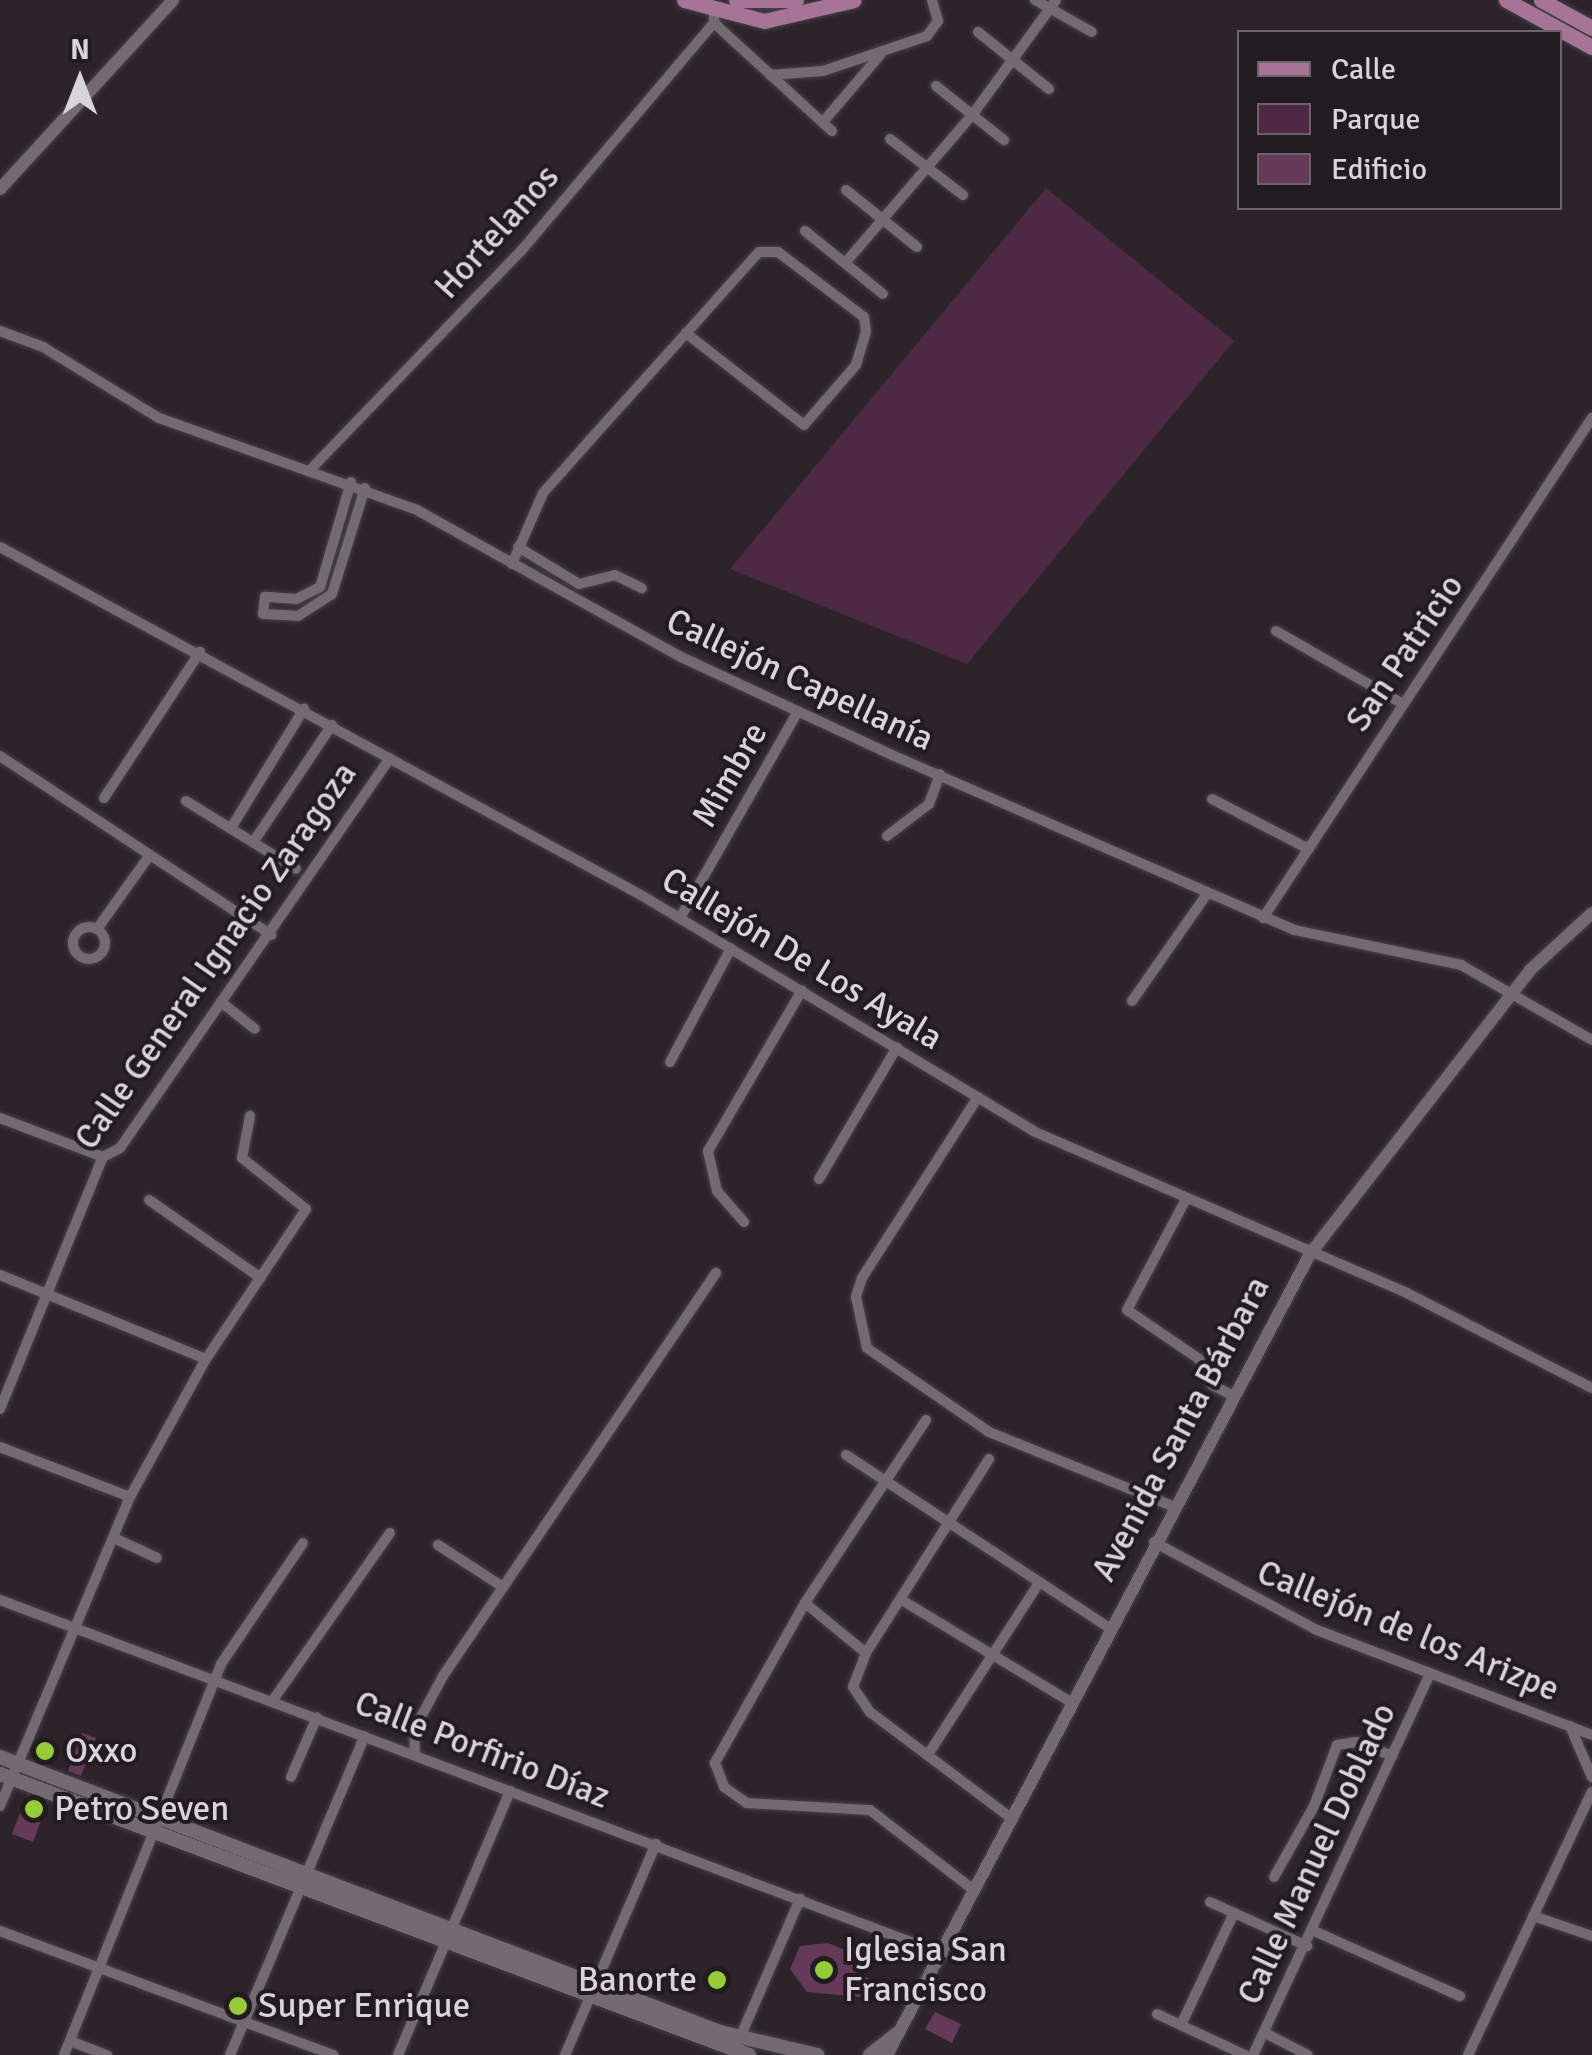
<!DOCTYPE html>
<html>
<head>
<meta charset="utf-8">
<style>
	body { margin:0 }
	#map { position:relative; width:1592px; height:2055px; overflow:hidden; background:#2c2429; font-family:Signika,sans-serif }
	div>[style] { position:absolute }
	.green>* { inset:0; background:#4d2943 }
	.building>* { inset:0; background:#653a59 }
	.roads { filter:drop-shadow(0 0 2px #474145) drop-shadow(0 0 2px #474145) }
	.minor>* { height:10px; margin:-5px; padding:0 5px; transform-origin:5px; border-radius:5px; background:#746b71 }
	.minor>.ring { margin:-5px; padding:0; box-sizing:content-box; background:none; border:10px solid #746b71; border-radius:50% }
	.tertiary>* { height:12px; margin:-6px; padding:0 6px; transform-origin:6px; border-radius:6px; background:#746b71 }
	.secondary>* { height:14px; margin:-7px; padding:0 7px; transform-origin:7px; border-radius:7px; background:#746b71 }
	.primary>* { height:15px; margin:-7.5px; padding:0 7.5px; transform-origin:7.5px; border-radius:7.5px; background:#a57497 }
	.dots>* { width:28px; height:28px; translate:-50% -50%; box-sizing:border-box; border:5px solid #221b20; border-radius:50% }
	span { translate:-50% -50%; white-space:nowrap; text-align:center; line-height:1.15; -webkit-text-stroke:8px #221b20; paint-order:stroke }
	.street-label { font-size:35px; color:#d9d4d7 }
	.poi-label { font-size:35px; color:#d9d4d7 }
	.left { translate:0 -50%; text-align:left }
	.right { translate:-100% -50%; text-align:right }
	.legend { position:absolute; left:1237px; top:30px; width:325px; height:180px; box-sizing:border-box; background:#221b20; border:2px solid #6b6569; margin:0; padding:12px 18px; list-style:none; font-size:30px; color:#d9d4d7 }
	.legend li { display:flex; align-items:center; gap:20px; height:50px }
	.legend b { width:50px; border:2px solid #6b6569 }
	.north { position:absolute; left:30px; top:30px; width:100px; height:100px; -webkit-text-stroke:8px #221b20; paint-order:stroke; rotate:0deg; font-size:28px; font-weight:700; line-height:40px; text-align:center; color:#d9d4d7 }
	.north::after { content:''; display:block; margin:auto; width:35px; height:45px; background:#d9d4d7; clip-path:polygon(50% 0,100% 100%,50% 72%,0 100%) }
</style>
</head>
<body>
<div id="map">
	<div class="green">
		<div style="clip-path:polygon(1046px 188px,1234px 341px,967px 664px,730px 569px)"></div>
	</div>
	<div class="building">
		<div style="clip-path:polygon(82px 1733px,96px 1738px,81px 1776px,68px 1771px)"></div>
		<div style="clip-path:polygon(27px 1795px,48px 1803px,33px 1842px,12px 1834px)"></div>
		<div style="clip-path:polygon(828px 1943px,848px 1951px,855px 1972px,868px 1978px,860px 1997px,807px 1992px,790px 1969px,800px 1946px)"></div>
		<div style="clip-path:polygon(935px 2012px,961px 2024px,952px 2043px,925px 2029px)"></div>
	</div>
	<div class="roads">
		<div class="minor">
			<div style="left:1035px;top:0;width:65px;rotate:29.3deg"></div>
			<div style="left:714px;top:23px;width:160px;rotate:42.5deg"></div>
			<div style="left:978px;top:32px;width:91px;rotate:38.8deg"></div>
			<div style="left:770px;top:75px;width:53px;rotate:-4.3deg"></div>
			<div style="left:823px;top:71px;width:110px;rotate:-18.6deg"></div>
			<div style="left:927px;top:36px;width:19px;rotate:-54deg"></div>
			<div style="left:938px;top:21px;width:22px;rotate:-106deg"></div>
			<div style="left:936px;top:86px;width:87px;rotate:38.5deg"></div>
			<div style="left:823px;top:122px;width:88px;rotate:-49.6deg"></div>
			<div style="left:890px;top:139px;width:92px;rotate:37.5deg"></div>
			<div style="left:846px;top:190px;width:91px;rotate:38.8deg"></div>
			<div style="left:805px;top:231px;width:100px;rotate:38.9deg"></div>
			<div style="left:846px;top:262px;width:195px;rotate:-49.4deg"></div>
			<div style="left:973px;top:114px;width:141px;rotate:-53.9deg"></div>
			<div style="left:0;top:331px;width:46px;rotate:20.4deg"></div>
			<div style="left:43px;top:347px;width:136px;rotate:31.5deg"></div>
			<div style="left:159px;top:418px;width:274px;rotate:19.6deg"></div>
			<div style="left:417px;top:510px;width:302px;rotate:29.1deg"></div>
			<div style="left:681px;top:657px;width:233px;rotate:24.9deg"></div>
			<div style="left:892px;top:755px;width:438px;rotate:23.5deg"></div>
			<div style="left:1294px;top:930px;width:171px;rotate:11.8deg"></div>
			<div style="left:1461px;top:965px;width:151px;rotate:29.8deg"></div>
			<div style="left:310px;top:470px;width:304px;rotate:-46.1deg"></div>
			<div style="left:521px;top:251px;width:299px;rotate:-49.8deg"></div>
			<div style="left:714px;top:23px;width:12px;rotate:-90deg"></div>
			<div style="left:351px;top:482px;width:109px;rotate:106.4deg"></div>
			<div style="left:320px;top:587px;width:27px;rotate:153deg"></div>
			<div style="left:296px;top:599px;width:31px;rotate:-176deg"></div>
			<div style="left:265px;top:597px;width:17px;rotate:97deg"></div>
			<div style="left:263px;top:614px;width:35px;rotate:3deg"></div>
			<div style="left:298px;top:616px;width:40px;rotate:-32.9deg"></div>
			<div style="left:332px;top:594px;width:111px;rotate:-72.7deg"></div>
			<div style="left:0;top:547px;width:729px;rotate:28.5deg"></div>
			<div style="left:641px;top:895px;width:458px;rotate:31deg"></div>
			<div style="left:1033px;top:1131px;width:408px;rotate:23.4deg"></div>
			<div style="left:1407px;top:1293px;width:208px;rotate:27.2deg"></div>
			<div style="left:518px;top:547px;width:71px;rotate:31.2deg"></div>
			<div style="left:579px;top:584px;width:37px;rotate:-14deg"></div>
			<div style="left:615px;top:575px;width:30px;rotate:26deg"></div>
			<div style="left:512px;top:564px;width:77px;rotate:-66.4deg"></div>
			<div style="left:543px;top:493px;width:71px;rotate:-48.4deg"></div>
			<div style="left:590px;top:440px;width:137px;rotate:-48deg"></div>
			<div style="left:682px;top:338px;width:115px;rotate:-48.2deg"></div>
			<div style="left:759px;top:252px;width:19px"></div>
			<div style="left:778px;top:252px;width:108px;rotate:37.1deg"></div>
			<div style="left:864px;top:317px;width:15px;rotate:82deg"></div>
			<div style="left:866px;top:332px;width:34px;rotate:107deg"></div>
			<div style="left:856px;top:365px;width:79px;rotate:130.9deg"></div>
			<div style="left:804px;top:425px;width:150px;rotate:-142.1deg"></div>
			<div style="left:1276px;top:631px;width:146px;rotate:29.9deg"></div>
			<div style="left:0;top:756px;width:325px;rotate:33.4deg"></div>
			<div style="left:104px;top:798px;width:175px;rotate:-56.7deg"></div>
			<div style="left:1212px;top:799px;width:109px;rotate:27.3deg"></div>
			<div style="left:186px;top:801px;width:129px;rotate:31.7deg"></div>
			<div style="left:231px;top:828px;width:140px;rotate:-58.5deg"></div>
			<div style="left:887px;top:836px;width:53px;rotate:-37.3deg"></div>
			<div style="left:929px;top:804px;width:32px;rotate:-70deg"></div>
			<div style="left:254px;top:841px;width:140px;rotate:-56.1deg"></div>
			<div style="left:680px;top:918px;width:238px;rotate:-60.3deg"></div>
			<div style="left:1263px;top:918px;width:599px;rotate:-56.66deg"></div>
			<div class="ring" style="left:73px;top:927px;width:22px;height:22px"></div>
			<div style="left:97px;top:929px;width:86px;rotate:-54.5deg"></div>
			<div style="left:1132px;top:1001px;width:131px;rotate:-55deg"></div>
			<div style="left:221px;top:1002px;width:43px;rotate:38.5deg"></div>
			<div style="left:670px;top:1062px;width:129px;rotate:-61.8deg"></div>
			<div style="left:978px;top:1097px;width:215px;rotate:122.7deg"></div>
			<div style="left:862px;top:1278px;width:20px;rotate:108deg"></div>
			<div style="left:856px;top:1297px;width:52px;rotate:77.8deg"></div>
			<div style="left:867px;top:1348px;width:148px;rotate:34.5deg"></div>
			<div style="left:989px;top:1432px;width:197px;rotate:22deg"></div>
			<div style="left:0;top:1118px;width:110px;rotate:20.7deg"></div>
			<div style="left:819px;top:1179px;width:153px;rotate:-59.4deg"></div>
			<div style="left:149px;top:1200px;width:136px;rotate:34.9deg"></div>
			<div style="left:1185px;top:1201px;width:123px;rotate:118deg"></div>
			<div style="left:1127px;top:1310px;width:87px;rotate:34.2deg"></div>
			<div style="left:1199px;top:1359px;width:29px;rotate:63deg"></div>
			<div style="left:1212px;top:1385px;width:22px;rotate:27deg"></div>
			<div style="left:744px;top:1222px;width:41px;rotate:-131.1deg"></div>
			<div style="left:717px;top:1191px;width:41px;rotate:-102.7deg"></div>
			<div style="left:708px;top:1151px;width:186px;rotate:-59.7deg"></div>
			<div style="left:0;top:1275px;width:222px;rotate:22.2deg"></div>
			<div style="left:0;top:1409px;width:272px;rotate:-67.8deg"></div>
			<div style="left:103px;top:1157px;width:19px;rotate:-28deg"></div>
			<div style="left:120px;top:1148px;width:474px;rotate:-55.3deg"></div>
			<div style="left:926px;top:1420px;width:219px;rotate:123.5deg"></div>
			<div style="left:805px;top:1603px;width:184px;rotate:119.4deg"></div>
			<div style="left:715px;top:1763px;width:26px;rotate:69deg"></div>
			<div style="left:724px;top:1787px;width:28px;rotate:35deg"></div>
			<div style="left:747px;top:1803px;width:123px;rotate:3.3deg"></div>
			<div style="left:870px;top:1810px;width:131px;rotate:37.6deg"></div>
			<div style="left:0;top:1447px;width:139px;rotate:21deg"></div>
			<div style="left:846px;top:1455px;width:315px;rotate:33.3deg"></div>
			<div style="left:989px;top:1459px;width:230px;rotate:122.4deg"></div>
			<div style="left:866px;top:1653px;width:36px;rotate:111deg"></div>
			<div style="left:853px;top:1687px;width:30px;rotate:56deg"></div>
			<div style="left:870px;top:1712px;width:176px;rotate:36.9deg"></div>
			<div style="left:114px;top:1538px;width:47px;rotate:24.9deg"></div>
			<div style="left:1154px;top:1542px;width:185px;rotate:28.4deg"></div>
			<div style="left:1317px;top:1630px;width:294px;rotate:20.9deg"></div>
			<div style="left:438px;top:1545px;width:77px;rotate:32.9deg"></div>
			<div style="left:0;top:1600px;width:1007px;rotate:20.58deg"></div>
			<div style="left:905px;top:1602px;width:194px;rotate:31.1deg"></div>
			<div style="left:805px;top:1603px;width:79px;rotate:39.3deg"></div>
			<div style="left:273px;top:1700px;width:204px;rotate:-55deg"></div>
			<div style="left:1570px;top:1726px;width:56px;rotate:66.7deg"></div>
			<div style="left:929px;top:1753px;width:202px;rotate:-57.1deg"></div>
			<div style="left:415px;top:1755px;width:25px;rotate:-92deg"></div>
			<div style="left:414px;top:1730px;width:61px;rotate:-61.8deg"></div>
			<div style="left:443px;top:1676px;width:487px;rotate:-55.9deg"></div>
			<div style="left:291px;top:1777px;width:65px;rotate:-66.6deg"></div>
			<div style="left:0;top:1806px;width:335px;rotate:-67.2deg"></div>
			<div style="left:130px;top:1497px;width:158px;rotate:-61.2deg"></div>
			<div style="left:206px;top:1359px;width:180px;rotate:-56.3deg"></div>
			<div style="left:306px;top:1209px;width:82px;rotate:-141.4deg"></div>
			<div style="left:242px;top:1158px;width:43px;rotate:-79.2deg"></div>
			<div style="left:1274px;top:1877px;width:81px;rotate:-60.6deg"></div>
			<div style="left:1314px;top:1806px;width:65px;rotate:-69.3deg"></div>
			<div style="left:1337px;top:1745px;width:19px;rotate:-9deg"></div>
			<div style="left:1356px;top:1742px;width:39px;rotate:21deg"></div>
			<div style="left:1210px;top:1902px;width:107px;rotate:24.4deg"></div>
			<div style="left:1533px;top:1916px;width:62px;rotate:18.7deg"></div>
			<div style="left:0;top:1931px;width:356px;rotate:20.4deg"></div>
			<div style="left:1314px;top:1931px;width:160px;rotate:24deg"></div>
			<div style="left:1157px;top:2014px;width:97px;rotate:25deg"></div>
			<div style="left:1181px;top:2025px;width:124px;rotate:-64.7deg"></div>
			<div style="left:1265px;top:2033px;width:48px;rotate:27.1deg"></div>
			<div style="left:739px;top:2040px;width:154px;rotate:-66.6deg"></div>
			<div style="left:70px;top:2041px;width:40px;rotate:21deg"></div>
			<div style="left:64px;top:2055px;width:421px;rotate:-68.1deg"></div>
			<div style="left:221px;top:1664px;width:146px;rotate:-55.9deg"></div>
			<div style="left:230px;top:2055px;width:346px;rotate:-67.1deg"></div>
			<div style="left:398px;top:2055px;width:287px;rotate:-67deg"></div>
			<div style="left:565px;top:2055px;width:230px;rotate:-66.7deg"></div>
			<div style="left:1253px;top:2055px;width:418px;rotate:-65.1deg"></div>
			<div style="left:1468px;top:2055px;width:291px;rotate:-64.8deg"></div>
		</div>
		<div class="tertiary">
			<div style="left:0;top:189px;width:256px;rotate:-47.5deg"></div>
			<div style="left:887px;top:2055px;width:906px;rotate:-62.16deg"></div>
			<div style="left:1310px;top:1254px;width:359px;rotate:-52.2deg"></div>
			<div style="left:1530px;top:970px;width:84px;rotate:-42.6deg"></div>
		</div>
		<div class="secondary">
			<div style="left:0;top:1757px;width:771px;rotate:20.9deg"></div>
			<div style="left:720px;top:2032px;width:100px;rotate:13.3deg"></div>
			<div style="left:0;top:1774px;width:800px;rotate:20.56deg"></div>
			<div style="left:870px;top:2055px;width:34px;rotate:-38deg"></div>
		</div>
		<div class="primary">
			<div style="left:684px;top:0;width:83px;rotate:14.7deg"></div>
			<div style="left:764px;top:21px;width:92px;rotate:-13.1deg"></div>
			<div style="left:736px;top:0;width:60px"></div>
			<div style="left:1506px;top:0;width:98px;rotate:28.7deg"></div>
			<div style="left:1541px;top:0;width:58px;rotate:28.8deg"></div>
		</div>
	</div>
	<div class="dots">
		<div style="left:45px;top:1751px;background:#96cc3a"></div>
		<div style="left:34px;top:1809px;background:#96cc3a"></div>
		<div style="left:824px;top:1970px;background:#96cc3a"></div>
		<div style="left:717px;top:1980px;background:#96cc3a"></div>
		<div style="left:238px;top:2006px;background:#96cc3a"></div>
	</div>
	<div class="street-label">
		<span style="left:497px;top:232px;rotate:-48deg">Hortelanos</span>
		<span style="left:1405px;top:653px;rotate:-56deg">San Patricio</span>
		<span style="left:800px;top:680px;rotate:25deg">Callejón Capellanía</span>
		<span style="left:730px;top:775px;rotate:-60deg">Mimbre</span>
		<span style="left:216px;top:956px;rotate:-55deg">Calle General Ignacio Zaragoza</span>
		<span style="left:802px;top:959px;rotate:31deg">Callejón De Los Ayala</span>
		<span style="left:1181px;top:1429px;rotate:-62deg">Avenida Santa Bárbara</span>
		<span style="left:1408px;top:1631px;rotate:22deg">Callejón de los Arizpe</span>
		<span style="left:482px;top:1750px;rotate:21deg">Calle Porfirio Díaz</span>
		<span style="left:1317px;top:1854px;rotate:-65deg">Calle Manuel Doblado</span>
	</div>
	<div class="poi-label">
		<span class="left" style="left:65px;top:1751px">Oxxo</span>
		<span class="left" style="left:54px;top:1809px">Petro Seven</span>
		<span class="left" style="left:844px;top:1970px">Iglesia San<br>Francisco</span>
		<span class="right" style="left:697px;top:1980px">Banorte</span>
		<span class="left" style="left:258px;top:2006px">Super Enrique</span>
	</div>
	<ul class="legend">
	<li><b style="height:12px;background:#a57497"></b>Calle</li>
	<li><b style="height:28px;background:#4d2943"></b>Parque</li>
	<li><b style="height:28px;background:#653a59"></b>Edificio</li>
	</ul>
	<div class="north">N</div>
</div>
</body>
</html>
